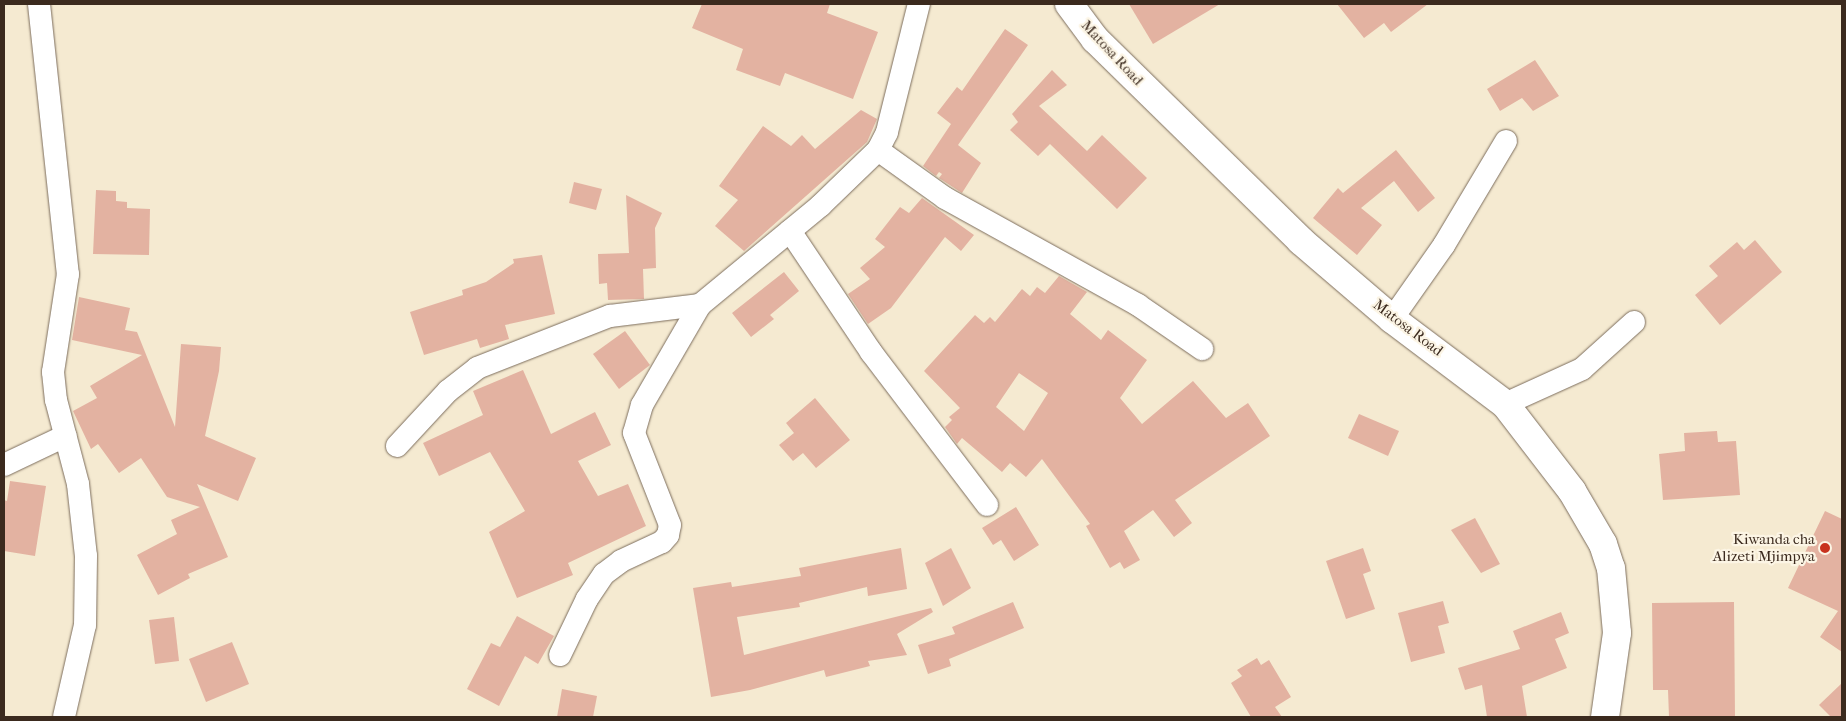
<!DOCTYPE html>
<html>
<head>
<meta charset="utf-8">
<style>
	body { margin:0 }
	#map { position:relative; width:1846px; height:721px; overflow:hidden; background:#f5ead1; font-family:"IM FELL French Canon",serif }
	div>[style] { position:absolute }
	.building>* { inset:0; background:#e3b2a1 }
	.roads { filter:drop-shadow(0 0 1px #7c6d5d) drop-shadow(0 0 1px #7c6d5d) }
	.minor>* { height:22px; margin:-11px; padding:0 11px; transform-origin:11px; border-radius:11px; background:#fff }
	.tertiary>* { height:28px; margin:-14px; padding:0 14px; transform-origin:14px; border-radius:14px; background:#fff }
	.dots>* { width:14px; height:14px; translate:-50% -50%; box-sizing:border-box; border:2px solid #fcf5e5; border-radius:50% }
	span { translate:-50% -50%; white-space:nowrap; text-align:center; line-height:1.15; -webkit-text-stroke:4.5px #fcf5e5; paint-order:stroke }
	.street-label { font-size:15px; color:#3b2a1e }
	.poi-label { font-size:15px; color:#3b2a1e }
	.right { translate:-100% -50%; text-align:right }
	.frame { position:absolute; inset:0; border:5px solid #3b2a1e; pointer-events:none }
</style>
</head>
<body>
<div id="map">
	<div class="building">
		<div style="clip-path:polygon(702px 4px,830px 4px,827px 13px,878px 32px,853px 99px,785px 73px,780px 86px,736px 70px,743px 49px,692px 28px)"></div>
		<div style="clip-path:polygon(1129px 4px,1220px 4px,1153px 44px)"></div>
		<div style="clip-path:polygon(1337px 4px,1428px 4px,1391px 32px,1384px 23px,1364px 38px)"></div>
		<div style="clip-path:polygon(1005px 29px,1028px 45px,958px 145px,981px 163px,962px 193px,939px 178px,942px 174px,939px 172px,936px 176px,923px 166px,951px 124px,937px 113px,957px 87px,962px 91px)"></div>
		<div style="clip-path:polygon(1535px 60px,1559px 96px,1533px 111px,1522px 98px,1500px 111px,1487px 89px)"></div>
		<div style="clip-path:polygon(1052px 70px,1067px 85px,1039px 106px,1087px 151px,1102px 135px,1147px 178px,1117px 209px,1050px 144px,1038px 156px,1010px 130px,1018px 122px,1012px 114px)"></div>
		<div style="clip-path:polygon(861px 110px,877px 119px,867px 142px,744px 251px,715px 226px,738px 200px,719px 186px,763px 126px,791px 146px,802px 135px,815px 149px)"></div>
		<div style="clip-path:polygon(1396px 150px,1435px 198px,1418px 212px,1394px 181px,1361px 208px,1382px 225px,1357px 255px,1313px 218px,1338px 188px,1343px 193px)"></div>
		<div style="clip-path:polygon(574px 182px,602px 189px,596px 210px,569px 203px)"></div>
		<div style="clip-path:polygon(96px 190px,116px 191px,116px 201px,127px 202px,127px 208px,150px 209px,149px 255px,93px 254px)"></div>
		<div style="clip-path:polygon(626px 195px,662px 213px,655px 228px,656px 268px,643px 269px,644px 299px,608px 300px,607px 283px,599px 284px,598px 254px,629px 253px)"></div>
		<div style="clip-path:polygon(922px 198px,974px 235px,961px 251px,945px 237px,891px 308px,868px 324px,848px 294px,870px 279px,860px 268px,885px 247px,875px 239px,900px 207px,909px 213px)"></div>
		<div style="clip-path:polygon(1755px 240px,1782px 272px,1720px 325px,1695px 295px,1718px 276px,1709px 266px,1737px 242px,1744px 250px)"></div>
		<div style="clip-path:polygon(542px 255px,555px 314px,505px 325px,509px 339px,480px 348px,477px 339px,424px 355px,410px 312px,463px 295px,462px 290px,486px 282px,514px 263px,513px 259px)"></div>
		<div style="clip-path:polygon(784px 272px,799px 291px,770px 315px,774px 319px,751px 337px,732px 313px)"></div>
		<div style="clip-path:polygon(evenodd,1059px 276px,1087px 292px,1070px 314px,1101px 340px,1108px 330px,1147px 360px,1120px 398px,1142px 424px,1193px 381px,1226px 418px,1248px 403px,1270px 436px,1175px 500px,1192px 523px,1174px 537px,1153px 510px,1124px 531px,1140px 560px,1124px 569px,1120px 562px,1110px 568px,1086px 526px,1090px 524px,1042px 459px,1026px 477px,1010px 463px,1002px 472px,962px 438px,957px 444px,945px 427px,952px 420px,949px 417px,960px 408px,924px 371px,975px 315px,984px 323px,990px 317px,995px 322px,1022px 289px,1030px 296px,1037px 287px,1045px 293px,1059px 276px,1019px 373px,1048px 393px,1024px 431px,996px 407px,1019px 373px)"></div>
		<div style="clip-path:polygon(79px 297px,130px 308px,125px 330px,137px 332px,175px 427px,181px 344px,221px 347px,219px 371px,205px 436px,256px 458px,238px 501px,197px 484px,228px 557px,188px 574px,190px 578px,158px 595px,137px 555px,177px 534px,171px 520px,200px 507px,167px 497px,141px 458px,119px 473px,98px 444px,91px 449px,73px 411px,97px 398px,90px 386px,142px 355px,72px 340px)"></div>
		<div style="clip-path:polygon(625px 331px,650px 365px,619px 389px,593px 354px)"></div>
		<div style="clip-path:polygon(523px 370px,551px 434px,595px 412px,611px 445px,578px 461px,598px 496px,628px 484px,646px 526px,568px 563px,573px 575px,517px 598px,489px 532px,525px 511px,490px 452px,439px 476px,423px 443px,483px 415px,473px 391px)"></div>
		<div style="clip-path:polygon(815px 398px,850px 440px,816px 468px,803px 453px,793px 461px,779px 445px,794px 433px,786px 423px)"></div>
		<div style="clip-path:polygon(1359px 414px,1399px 431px,1388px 456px,1348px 438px)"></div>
		<div style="clip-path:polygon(1717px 431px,1718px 442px,1736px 441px,1740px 495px,1663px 500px,1659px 454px,1685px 451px,1684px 433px)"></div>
		<div style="clip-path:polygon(10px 481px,46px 486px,35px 556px,4px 551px,4px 500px,7px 501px)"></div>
		<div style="clip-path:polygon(1016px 507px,1039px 545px,1014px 561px,1001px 540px,993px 545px,982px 528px)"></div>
		<div style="clip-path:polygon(1825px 511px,1842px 519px,1842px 652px,1820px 637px,1838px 611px,1788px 588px)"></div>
		<div style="clip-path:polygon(1475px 518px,1500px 564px,1481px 573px,1451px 530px)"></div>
		<div style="clip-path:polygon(901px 548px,907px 589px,868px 596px,867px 587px,799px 603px,800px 607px,737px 617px,744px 655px,931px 608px,933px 612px,897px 634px,907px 655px,868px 661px,870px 666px,826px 677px,824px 670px,750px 690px,711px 697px,693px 588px,731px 582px,732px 587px,801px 576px,799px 568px)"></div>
		<div style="clip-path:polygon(951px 548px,971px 588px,943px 606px,925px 563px)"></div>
		<div style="clip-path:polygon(1363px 548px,1371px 571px,1363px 574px,1375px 609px,1346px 619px,1326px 561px)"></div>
		<div style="clip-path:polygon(1443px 601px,1449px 623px,1438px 626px,1445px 653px,1411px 662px,1398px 613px)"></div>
		<div style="clip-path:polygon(1013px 602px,1024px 628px,949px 659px,951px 666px,928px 674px,918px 645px,955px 634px,952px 627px)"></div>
		<div style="clip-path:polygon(1734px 602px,1735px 717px,1669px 717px,1668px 690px,1653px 690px,1652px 603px)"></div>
		<div style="clip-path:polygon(1561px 612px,1569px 633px,1555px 639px,1567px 668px,1522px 686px,1527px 717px,1487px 717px,1482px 685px,1465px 690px,1458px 668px,1520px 649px,1513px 631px)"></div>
		<div style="clip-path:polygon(517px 616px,554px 636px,538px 664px,525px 656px,499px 706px,467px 689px,491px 643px,500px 647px)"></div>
		<div style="clip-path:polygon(174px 617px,179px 661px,155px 664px,149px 620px)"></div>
		<div style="clip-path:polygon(232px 642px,249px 684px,206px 702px,189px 659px)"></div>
		<div style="clip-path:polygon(1257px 658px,1261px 665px,1269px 660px,1291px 697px,1275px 707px,1282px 717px,1251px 717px,1231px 683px,1242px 676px,1237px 670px)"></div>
		<div style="clip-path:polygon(1842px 683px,1842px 717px,1831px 717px,1819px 705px)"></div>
		<div style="clip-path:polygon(562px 689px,597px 696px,593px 717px,557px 717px)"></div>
	</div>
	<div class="roads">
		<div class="minor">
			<div style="left:39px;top:4px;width:272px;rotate:83.9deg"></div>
			<div style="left:68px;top:274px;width:99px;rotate:98.7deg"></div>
			<div style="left:53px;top:372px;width:28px;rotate:84deg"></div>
			<div style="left:56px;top:400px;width:87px;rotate:75.3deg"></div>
			<div style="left:78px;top:484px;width:72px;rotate:83.7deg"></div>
			<div style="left:86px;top:556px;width:69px;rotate:90.8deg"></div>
			<div style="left:85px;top:625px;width:94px;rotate:102.9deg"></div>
			<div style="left:878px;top:150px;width:82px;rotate:35.6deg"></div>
			<div style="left:945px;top:198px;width:221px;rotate:29deg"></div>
			<div style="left:1138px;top:305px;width:78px;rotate:34.5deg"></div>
			<div style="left:790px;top:231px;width:146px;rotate:56.2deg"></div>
			<div style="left:871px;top:352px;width:192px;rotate:52.8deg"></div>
			<div style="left:1392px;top:319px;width:90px;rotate:-54.9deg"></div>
			<div style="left:1444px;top:245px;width:121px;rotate:-59.2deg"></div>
			<div style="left:1505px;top:404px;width:85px;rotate:-24.4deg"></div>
			<div style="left:1582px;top:369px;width:70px;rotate:-42.1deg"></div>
			<div style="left:397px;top:446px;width:75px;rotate:-47.2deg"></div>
			<div style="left:448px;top:391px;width:37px;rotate:-38deg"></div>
			<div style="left:477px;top:368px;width:143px;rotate:-21.4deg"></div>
			<div style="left:610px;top:316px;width:91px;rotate:-7deg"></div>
			<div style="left:4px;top:465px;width:68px;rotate:-25.4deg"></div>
			<div style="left:560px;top:655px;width:62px;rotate:-64.3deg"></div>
			<div style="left:587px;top:599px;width:30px;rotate:-56deg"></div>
			<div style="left:604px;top:574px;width:21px;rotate:-37deg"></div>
			<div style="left:621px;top:561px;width:45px;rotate:-24.9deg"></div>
			<div style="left:662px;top:542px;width:9px;rotate:-49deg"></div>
			<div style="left:668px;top:535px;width:10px;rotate:-79deg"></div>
			<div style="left:670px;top:525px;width:99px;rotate:-111.4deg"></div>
			<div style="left:634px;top:433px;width:29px;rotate:-74deg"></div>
			<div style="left:642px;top:405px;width:116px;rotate:-59.9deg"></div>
			<div style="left:700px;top:305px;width:156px;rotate:-39.5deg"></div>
			<div style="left:820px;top:206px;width:81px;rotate:-44deg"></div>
			<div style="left:878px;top:150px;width:20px;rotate:-63deg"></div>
			<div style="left:887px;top:132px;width:132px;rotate:-76deg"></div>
		</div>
		<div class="tertiary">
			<div style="left:1069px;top:4px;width:44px;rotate:53.4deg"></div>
			<div style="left:1095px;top:39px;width:289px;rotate:44.4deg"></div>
			<div style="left:1301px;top:241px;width:120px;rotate:40.6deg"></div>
			<div style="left:1392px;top:319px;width:141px;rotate:37deg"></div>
			<div style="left:1505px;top:404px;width:110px;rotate:52.4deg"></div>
			<div style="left:1572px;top:491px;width:61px;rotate:59.7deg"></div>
			<div style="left:1603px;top:544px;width:25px;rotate:72deg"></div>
			<div style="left:1611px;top:568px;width:65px;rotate:84.7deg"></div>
			<div style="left:1617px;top:633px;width:85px;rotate:98.1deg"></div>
		</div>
	</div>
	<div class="dots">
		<div style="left:1825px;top:548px;background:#c8321e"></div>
	</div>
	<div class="street-label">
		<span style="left:1112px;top:53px;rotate:47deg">Matosa Road</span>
		<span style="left:1408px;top:328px;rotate:37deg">Matosa Road</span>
	</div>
	<div class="poi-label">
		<span class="right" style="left:1815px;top:548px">Kiwanda cha<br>Alizeti Mjimpya</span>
	</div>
	<div class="frame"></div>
</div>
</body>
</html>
